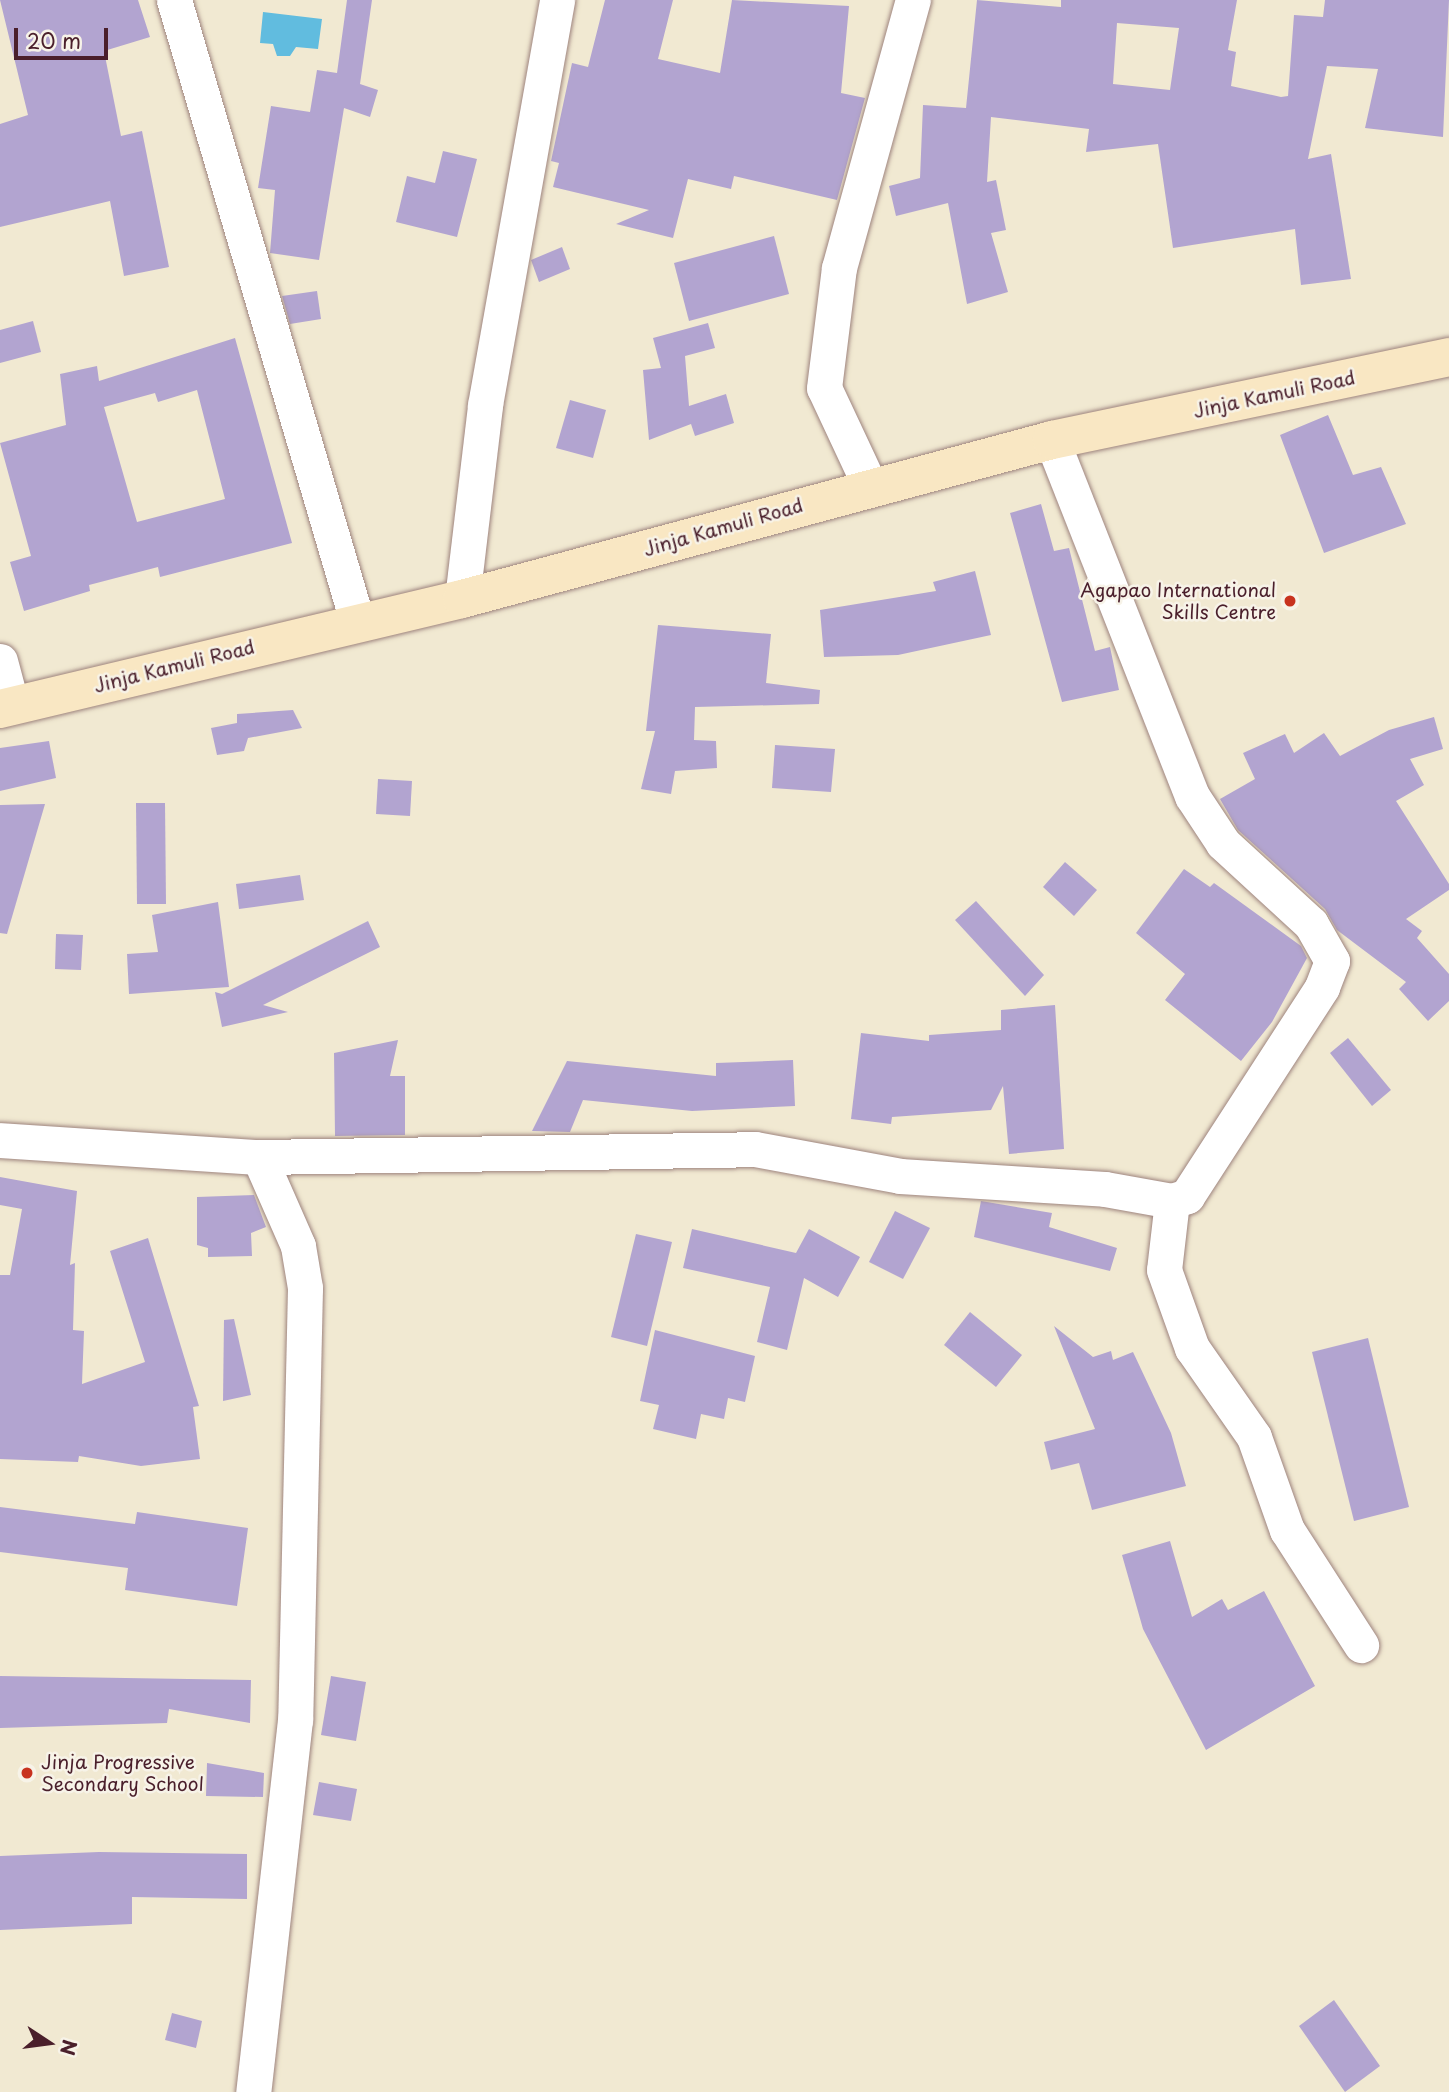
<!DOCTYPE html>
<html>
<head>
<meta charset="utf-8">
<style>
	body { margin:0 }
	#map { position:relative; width:1449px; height:2092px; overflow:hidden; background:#f1e9d2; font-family:"Playpen Sans",sans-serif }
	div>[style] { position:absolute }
	.water>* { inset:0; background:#61bcdf }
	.building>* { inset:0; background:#b2a4d0 }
	.roads { filter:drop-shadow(0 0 2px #9e847e) drop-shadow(0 0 2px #9e847e) }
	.minor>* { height:35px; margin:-17.5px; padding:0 17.5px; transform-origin:17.5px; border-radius:17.5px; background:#fff }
	.secondary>* { height:38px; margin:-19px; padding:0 19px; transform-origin:19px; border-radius:19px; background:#f9e7c3 }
	.dots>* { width:19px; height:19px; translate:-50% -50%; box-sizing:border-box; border:4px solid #f7f3e8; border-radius:50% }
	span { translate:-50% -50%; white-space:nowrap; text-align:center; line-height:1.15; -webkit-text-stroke:5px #f7f3e8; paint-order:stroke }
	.street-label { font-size:19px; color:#4a1f2b }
	.poi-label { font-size:19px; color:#4a1f2b }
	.right { translate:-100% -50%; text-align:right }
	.left { translate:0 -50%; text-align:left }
	.north { position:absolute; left:14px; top:2008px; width:70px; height:70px; -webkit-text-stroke:5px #f7f3e8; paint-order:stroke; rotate:103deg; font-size:19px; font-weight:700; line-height:28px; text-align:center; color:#4a1f2b }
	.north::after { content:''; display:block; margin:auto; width:24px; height:32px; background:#4a1f2b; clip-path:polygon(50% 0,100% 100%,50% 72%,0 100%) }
	.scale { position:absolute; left:14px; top:28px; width:94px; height:32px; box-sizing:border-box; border:4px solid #4a1f2b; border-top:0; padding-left:9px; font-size:21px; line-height:24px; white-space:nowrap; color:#4a1f2b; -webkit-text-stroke:5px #f7f3e8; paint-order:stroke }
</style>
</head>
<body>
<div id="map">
	<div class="water">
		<div style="clip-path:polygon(263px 12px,322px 19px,318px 49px,296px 47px,290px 56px,277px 56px,273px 44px,260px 43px)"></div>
	</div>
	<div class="building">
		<div style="clip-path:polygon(0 0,138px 0,150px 37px,104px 51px,121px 136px,142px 131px,169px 267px,124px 276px,110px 201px,0 227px,0 124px,28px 115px)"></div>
		<div style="clip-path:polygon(347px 0,372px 0,360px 84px,378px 90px,370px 117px,344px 108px,319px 260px,270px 253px,275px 190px,258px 188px,271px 106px,310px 112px,317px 70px,337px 73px)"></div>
		<div style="clip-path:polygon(605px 0,673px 0,658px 59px,720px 73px,732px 0,849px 6px,841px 93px,865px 98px,837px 200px,734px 176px,731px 189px,688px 179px,673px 238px,616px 224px,649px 210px,553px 187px,559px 163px,551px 161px,572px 63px,588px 67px)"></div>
		<div style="clip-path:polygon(evenodd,977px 0,1061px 7px,1061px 0,1237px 0,1228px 50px,1236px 52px,1231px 86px,1281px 97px,1288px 96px,1294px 15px,1323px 17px,1325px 0,1449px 0,1443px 137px,1365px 128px,1378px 69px,1327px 66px,1308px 159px,1331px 154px,1351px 279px,1301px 285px,1295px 229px,1173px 248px,1158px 144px,1086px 152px,1089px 129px,991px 117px,987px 182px,996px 180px,1006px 230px,991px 233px,1008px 292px,967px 304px,948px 203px,896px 216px,889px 186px,920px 178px,923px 105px,966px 108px,977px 0,1117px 23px,1179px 28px,1170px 90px,1113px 84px,1117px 23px)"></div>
		<div style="clip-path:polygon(443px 151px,477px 159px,457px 237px,396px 222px,407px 176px,435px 183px)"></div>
		<div style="clip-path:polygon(774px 236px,789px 294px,689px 321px,674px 263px)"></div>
		<div style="clip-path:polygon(562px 247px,570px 269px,539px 282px,531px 260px)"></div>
		<div style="clip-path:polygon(317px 291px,321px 319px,290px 324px,282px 296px)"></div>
		<div style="clip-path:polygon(33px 321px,41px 352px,0 363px,0 330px)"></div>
		<div style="clip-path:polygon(708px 323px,715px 348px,685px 356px,689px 406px,726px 394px,734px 423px,695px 436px,691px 424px,649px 440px,643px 370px,661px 368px,653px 338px)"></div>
		<div style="clip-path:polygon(evenodd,235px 338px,292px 543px,160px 577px,158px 567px,89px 585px,90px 591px,24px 611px,10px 562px,31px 556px,0 443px,66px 425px,60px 374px,97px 366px,99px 381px,235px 338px,197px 390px,225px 499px,137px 522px,104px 407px,155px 393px,158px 402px,197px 390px)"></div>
		<div style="clip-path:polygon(570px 400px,606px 410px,593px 458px,556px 448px)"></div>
		<div style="clip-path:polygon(1328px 415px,1353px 475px,1381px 467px,1406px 524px,1324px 553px,1280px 435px)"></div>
		<div style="clip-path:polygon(1041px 504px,1054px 551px,1069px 548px,1095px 651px,1110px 647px,1119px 690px,1062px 702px,1010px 513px)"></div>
		<div style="clip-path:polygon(975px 571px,991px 635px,898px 655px,824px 657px,820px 610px,936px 591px,933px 582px)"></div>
		<div style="clip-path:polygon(658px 625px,771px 634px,766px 683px,820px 690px,819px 704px,695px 707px,694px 740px,716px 741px,717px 768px,675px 771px,671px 794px,641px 789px,655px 731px,646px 731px)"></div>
		<div style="clip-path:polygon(293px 710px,302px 728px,248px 738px,244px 751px,217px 755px,211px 728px,237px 723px,237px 714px)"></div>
		<div style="clip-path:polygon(1434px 717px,1443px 749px,1410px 759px,1424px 785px,1396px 801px,1449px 884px,1449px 890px,1406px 919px,1422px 931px,1417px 938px,1449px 974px,1449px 1001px,1428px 1021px,1399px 989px,1406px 982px,1337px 930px,1325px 909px,1238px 830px,1220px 799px,1255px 779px,1243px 753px,1285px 734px,1294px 753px,1324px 733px,1340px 756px,1389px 730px)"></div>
		<div style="clip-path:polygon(49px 741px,56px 778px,0 791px,0 748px)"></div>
		<div style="clip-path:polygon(775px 745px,835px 749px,831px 792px,772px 788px)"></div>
		<div style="clip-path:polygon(378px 779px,412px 781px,410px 816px,376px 814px)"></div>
		<div style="clip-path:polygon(136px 803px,165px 803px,166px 904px,137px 904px)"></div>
		<div style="clip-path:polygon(45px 804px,7px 934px,0 933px,0 805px)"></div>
		<div style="clip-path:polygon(1065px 862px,1097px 890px,1074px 916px,1043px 887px)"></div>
		<div style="clip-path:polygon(1184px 869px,1210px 887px,1214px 883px,1301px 946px,1307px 958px,1272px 1022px,1241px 1061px,1165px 1000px,1185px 974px,1136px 933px)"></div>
		<div style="clip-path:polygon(300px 875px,304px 900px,239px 909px,236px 884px)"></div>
		<div style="clip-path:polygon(976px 901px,1044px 975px,1025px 996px,955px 920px)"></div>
		<div style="clip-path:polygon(218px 902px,229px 987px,129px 994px,127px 954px,158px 952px,152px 915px)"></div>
		<div style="clip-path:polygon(368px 921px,380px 947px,263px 1005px,288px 1012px,222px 1027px,215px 992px,222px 994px)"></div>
		<div style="clip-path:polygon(56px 934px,83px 935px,81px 970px,55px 969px)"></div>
		<div style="clip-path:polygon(1055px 1005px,1064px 1149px,1009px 1154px,1003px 1086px,991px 1110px,892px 1117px,891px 1124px,851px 1119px,861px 1033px,929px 1041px,929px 1035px,1001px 1030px,1001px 1010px)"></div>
		<div style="clip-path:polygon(1348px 1038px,1391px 1090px,1372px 1106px,1330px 1053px)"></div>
		<div style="clip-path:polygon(398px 1040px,390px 1076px,405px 1076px,405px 1135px,335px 1136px,334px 1053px)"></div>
		<div style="clip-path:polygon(793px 1060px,795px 1106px,692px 1111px,583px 1100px,570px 1132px,532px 1131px,567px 1061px,716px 1076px,716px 1063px)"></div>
		<div style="clip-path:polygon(0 1177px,77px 1191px,70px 1265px,75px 1263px,73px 1330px,84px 1331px,82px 1384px,145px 1362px,110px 1251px,148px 1238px,199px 1406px,193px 1407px,200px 1459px,141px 1466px,79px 1456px,78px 1462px,0 1459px,0 1275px,10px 1275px,22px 1209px,0 1205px)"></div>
		<div style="clip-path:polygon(254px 1195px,266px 1227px,251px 1233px,252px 1256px,208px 1257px,208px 1248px,197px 1245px,197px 1197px)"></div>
		<div style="clip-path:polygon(981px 1201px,1052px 1213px,1049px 1227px,1117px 1248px,1110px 1271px,974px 1237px)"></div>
		<div style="clip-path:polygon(895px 1211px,930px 1228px,903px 1279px,869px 1262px)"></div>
		<div style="clip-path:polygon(692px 1229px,796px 1253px,809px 1229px,860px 1257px,838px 1297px,804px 1278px,787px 1350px,757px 1342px,770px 1287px,683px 1268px)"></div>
		<div style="clip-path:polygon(636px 1234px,672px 1242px,647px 1346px,611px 1337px)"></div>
		<div style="clip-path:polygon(970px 1312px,1022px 1355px,996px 1387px,944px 1345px)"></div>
		<div style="clip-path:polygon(234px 1319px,251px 1395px,223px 1401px,224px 1320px)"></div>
		<div style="clip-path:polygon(1054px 1326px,1093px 1357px,1111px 1351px,1113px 1360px,1133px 1352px,1171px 1433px,1186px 1486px,1092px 1510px,1079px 1463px,1051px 1470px,1044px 1442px,1095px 1429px)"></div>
		<div style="clip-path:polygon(655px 1330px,755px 1356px,745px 1402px,728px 1398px,724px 1419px,701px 1414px,696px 1439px,653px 1429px,659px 1405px,640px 1401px)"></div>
		<div style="clip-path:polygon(1368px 1338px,1409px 1507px,1354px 1521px,1312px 1352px)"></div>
		<div style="clip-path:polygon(0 1507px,135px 1524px,137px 1512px,248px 1528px,237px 1606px,125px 1590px,128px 1568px,0 1552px)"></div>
		<div style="clip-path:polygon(1170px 1541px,1192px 1617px,1222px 1599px,1228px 1610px,1264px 1591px,1315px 1686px,1206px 1750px,1143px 1629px,1122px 1555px)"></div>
		<div style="clip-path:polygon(0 1676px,251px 1680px,250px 1723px,169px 1709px,167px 1723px,0 1728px)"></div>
		<div style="clip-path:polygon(331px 1676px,366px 1682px,356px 1741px,321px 1735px)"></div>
		<div style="clip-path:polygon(207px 1763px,264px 1773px,263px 1797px,206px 1796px)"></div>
		<div style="clip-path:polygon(319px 1782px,357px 1789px,351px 1821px,313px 1815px)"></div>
		<div style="clip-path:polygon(99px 1852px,247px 1854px,247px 1899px,132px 1897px,132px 1924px,0 1930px,0 1856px)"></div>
		<div style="clip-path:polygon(1334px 2000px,1380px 2066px,1345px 2092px,1299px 2026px)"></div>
		<div style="clip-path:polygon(172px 2013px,202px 2021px,196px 2048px,165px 2040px)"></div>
	</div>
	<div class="roads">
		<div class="minor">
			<div style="left:174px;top:0;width:647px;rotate:73.58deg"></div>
			<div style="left:870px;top:486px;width:108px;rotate:-115.1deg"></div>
			<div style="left:824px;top:388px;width:121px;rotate:-82.9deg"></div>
			<div style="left:839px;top:268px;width:278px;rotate:-74.6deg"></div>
			<div style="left:462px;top:599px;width:195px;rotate:-83.2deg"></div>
			<div style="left:485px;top:405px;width:411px;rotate:-79.9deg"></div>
			<div style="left:0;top:661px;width:47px;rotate:75.1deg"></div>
			<div style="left:0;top:1140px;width:260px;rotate:3.8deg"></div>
			<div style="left:259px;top:1157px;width:97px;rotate:66.3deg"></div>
			<div style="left:298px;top:1246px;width:43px;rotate:80.5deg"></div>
			<div style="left:305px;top:1288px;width:432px;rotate:91.3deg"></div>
			<div style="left:295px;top:1720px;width:374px;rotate:96.4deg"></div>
			<div style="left:259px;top:1157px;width:496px;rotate:-0.9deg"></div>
			<div style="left:755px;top:1149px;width:147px;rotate:10.5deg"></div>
			<div style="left:900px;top:1176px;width:205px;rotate:3.6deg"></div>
			<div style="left:1105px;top:1189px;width:68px;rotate:10.2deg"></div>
			<div style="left:1172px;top:1201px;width:16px;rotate:-18deg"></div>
			<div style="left:1187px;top:1196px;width:249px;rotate:-57.1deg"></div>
			<div style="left:1322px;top:987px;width:28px;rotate:-69deg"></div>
			<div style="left:1332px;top:961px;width:43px;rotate:-119.6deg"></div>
			<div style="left:1311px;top:924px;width:120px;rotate:-137.4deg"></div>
			<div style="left:1223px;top:843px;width:56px;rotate:-123.4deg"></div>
			<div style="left:1192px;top:796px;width:383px;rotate:-111.5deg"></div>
			<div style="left:1172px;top:1201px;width:69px;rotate:96.6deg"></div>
			<div style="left:1164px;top:1270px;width:83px;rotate:70.3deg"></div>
			<div style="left:1192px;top:1348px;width:108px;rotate:55.1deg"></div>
			<div style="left:1254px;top:1437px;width:99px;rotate:70.5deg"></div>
			<div style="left:1287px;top:1530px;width:137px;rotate:57.2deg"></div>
		</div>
		<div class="secondary">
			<div style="left:0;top:709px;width:475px;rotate:-13.4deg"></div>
			<div style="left:462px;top:599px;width:611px;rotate:-15.08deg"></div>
			<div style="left:1052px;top:440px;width:406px;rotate:-11.8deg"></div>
		</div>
	</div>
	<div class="dots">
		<div style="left:1290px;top:601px;background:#c8321e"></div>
		<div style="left:27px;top:1773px;background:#c8321e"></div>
	</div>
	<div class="street-label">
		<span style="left:1274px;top:394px;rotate:-12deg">Jinja Kamuli Road</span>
		<span style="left:723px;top:527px;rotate:-16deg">Jinja Kamuli Road</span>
		<span style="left:174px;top:666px;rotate:-14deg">Jinja Kamuli Road</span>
	</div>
	<div class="poi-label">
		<span class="right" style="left:1276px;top:601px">Agapao International<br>Skills Centre</span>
		<span class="left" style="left:41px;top:1773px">Jinja Progressive<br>Secondary School</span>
	</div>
	<div class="north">N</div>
	<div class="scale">20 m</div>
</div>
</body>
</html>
